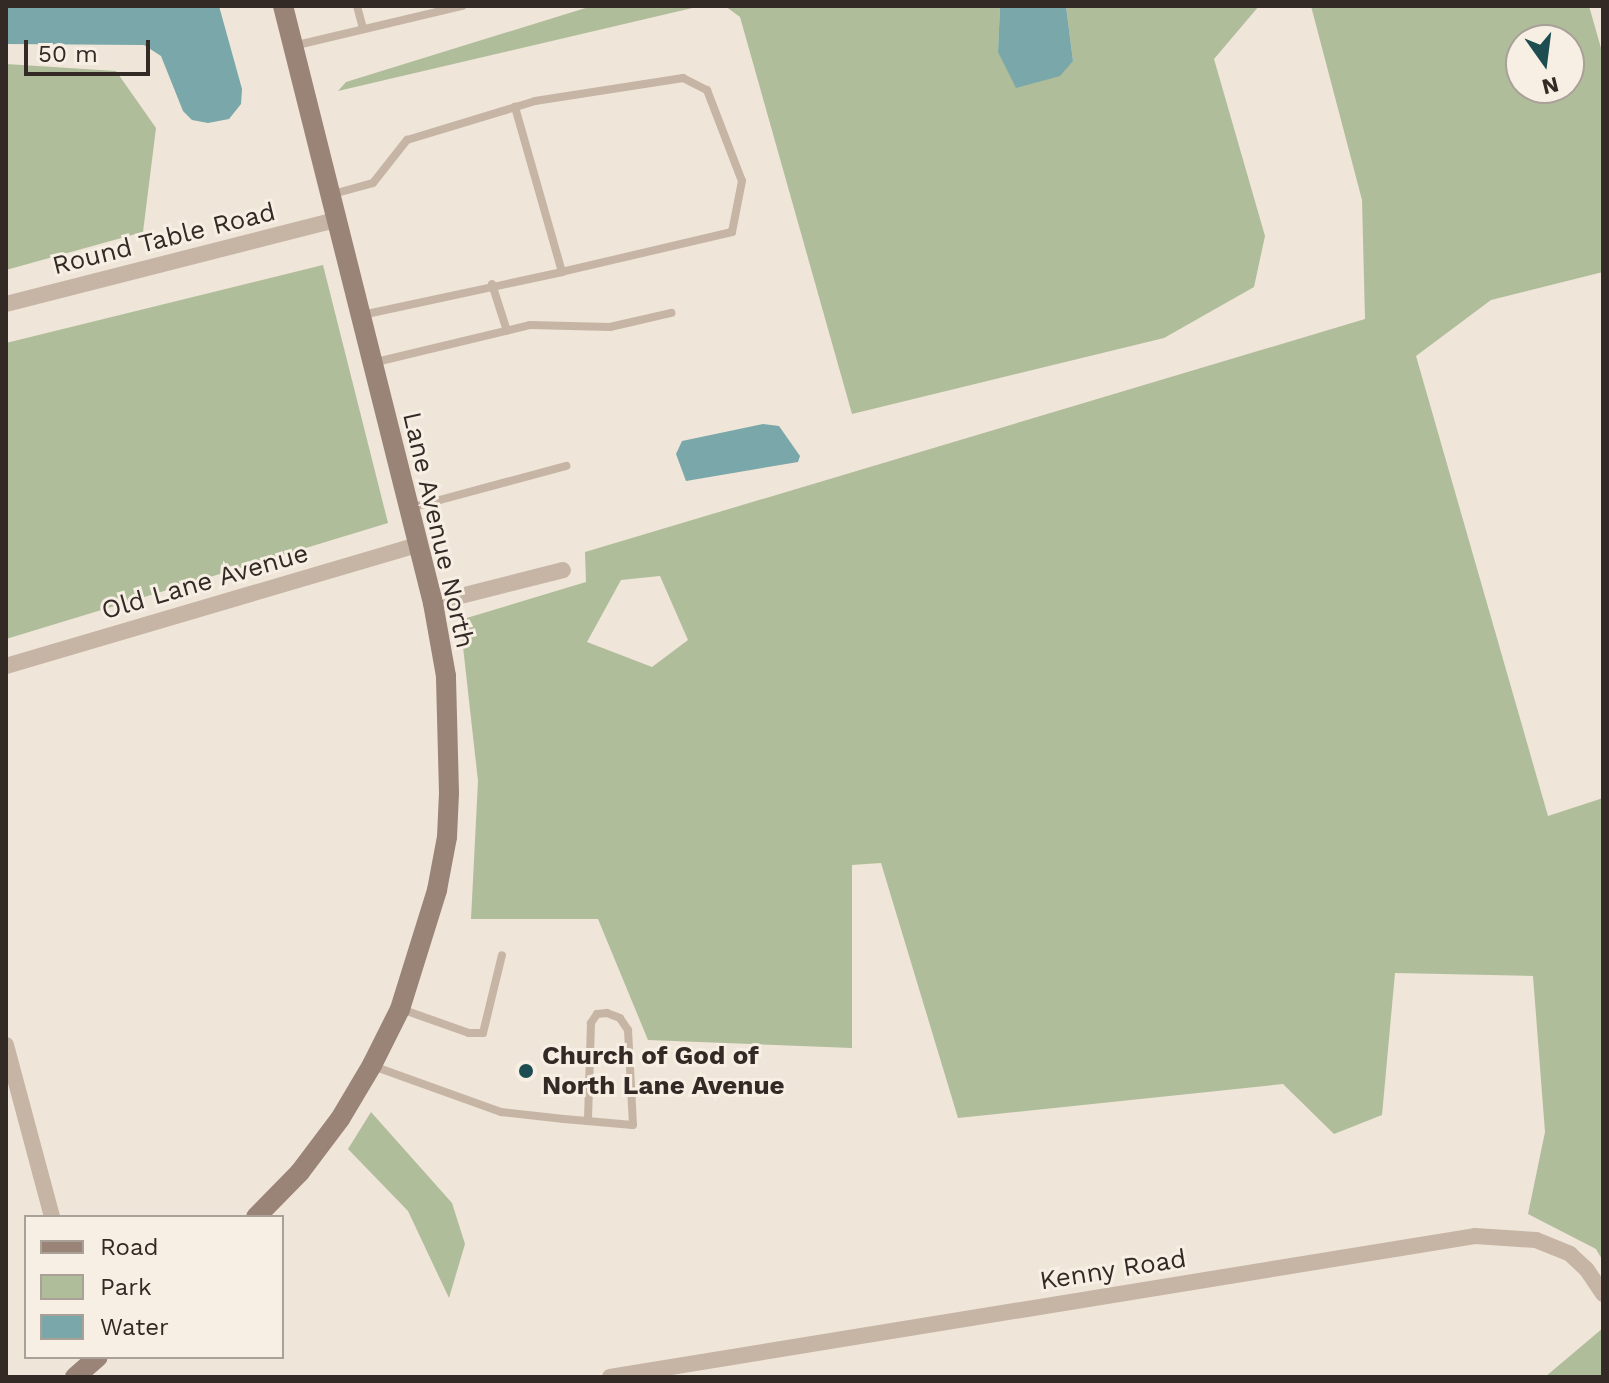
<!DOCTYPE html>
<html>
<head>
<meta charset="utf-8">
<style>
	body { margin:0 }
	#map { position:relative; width:1609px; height:1383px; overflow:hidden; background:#efe5d8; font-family:"Work Sans",sans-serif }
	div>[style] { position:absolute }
	.green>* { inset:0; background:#b0bd9a }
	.water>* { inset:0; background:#79a7aa }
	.service>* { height:8px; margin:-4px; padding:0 4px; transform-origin:4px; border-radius:4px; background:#c6b5a5 }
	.minor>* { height:16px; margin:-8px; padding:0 8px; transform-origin:8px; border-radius:8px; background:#c6b5a5 }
	.secondary>* { height:20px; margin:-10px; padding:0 10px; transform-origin:10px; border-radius:10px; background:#998477 }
	.dots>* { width:22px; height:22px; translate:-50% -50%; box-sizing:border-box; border:4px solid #f7efe4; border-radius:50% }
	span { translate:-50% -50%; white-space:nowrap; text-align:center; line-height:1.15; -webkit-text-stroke:6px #f7efe4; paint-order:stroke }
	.street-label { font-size:26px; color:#332a26 }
	.poi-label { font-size:26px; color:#332a26; font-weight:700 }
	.left { translate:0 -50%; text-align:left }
	.frame { position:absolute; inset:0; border:8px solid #332a26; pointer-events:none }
	.legend { position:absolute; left:24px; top:1215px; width:260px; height:144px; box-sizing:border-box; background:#f7efe4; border:2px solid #a9a098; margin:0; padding:10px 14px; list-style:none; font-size:24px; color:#332a26 }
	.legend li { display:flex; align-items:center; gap:16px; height:40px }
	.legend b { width:40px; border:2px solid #a9a098 }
	.north { position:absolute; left:1505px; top:24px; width:80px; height:80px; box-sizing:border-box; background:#f7efe4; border:2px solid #a9a098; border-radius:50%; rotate:166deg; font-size:22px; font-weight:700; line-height:32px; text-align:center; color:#332a26 }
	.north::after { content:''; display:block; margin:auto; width:28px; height:36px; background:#1e4d51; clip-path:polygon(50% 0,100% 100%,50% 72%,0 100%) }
	.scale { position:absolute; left:24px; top:40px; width:126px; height:36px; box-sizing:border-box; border:4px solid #332a26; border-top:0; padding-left:10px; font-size:24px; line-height:28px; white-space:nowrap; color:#332a26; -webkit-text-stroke:6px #f7efe4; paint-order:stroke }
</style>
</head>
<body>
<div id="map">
	<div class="green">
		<div style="clip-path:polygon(592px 6px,701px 6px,338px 91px,346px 82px)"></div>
		<div style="clip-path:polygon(725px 6px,1000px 6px,998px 52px,1073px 61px,1066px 6px,1259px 6px,1214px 59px,1265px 236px,1254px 287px,1164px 338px,852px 414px,740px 17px)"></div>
		<div style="clip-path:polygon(evenodd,1311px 6px,1589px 6px,1603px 55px,1603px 272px,1491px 300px,1416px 356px,1548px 816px,1603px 798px,1603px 1261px,1596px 1249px,1528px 1214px,1545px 1132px,1533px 976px,1395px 973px,1382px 1115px,1334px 1134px,1283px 1084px,958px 1118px,881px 863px,852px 865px,852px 1048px,648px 1040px,598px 919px,471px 919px,478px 781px,460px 620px,586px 582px,585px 552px,1365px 319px,1362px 200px,1311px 6px,1569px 40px,1569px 88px,1521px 88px,1521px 40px,1569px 40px,1311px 6px,660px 576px,688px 640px,652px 667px,587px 642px,621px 580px,660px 576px)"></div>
		<div style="clip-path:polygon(6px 64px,116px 71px,156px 128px,143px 232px,6px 270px)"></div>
		<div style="clip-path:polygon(323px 265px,388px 523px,6px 639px,6px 343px)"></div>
		<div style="clip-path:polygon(371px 1112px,452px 1203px,465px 1244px,449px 1298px,408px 1211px,348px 1149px)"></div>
		<div style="clip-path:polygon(1603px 1328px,1603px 1377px,1545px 1377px)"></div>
	</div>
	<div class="water">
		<div style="clip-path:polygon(6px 6px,219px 6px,242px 89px,241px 104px,229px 119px,208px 123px,192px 120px,183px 111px,161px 56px,144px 45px,6px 44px)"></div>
		<div style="clip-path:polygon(1000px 6px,1066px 6px,1073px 61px,1060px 76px,1016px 88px,998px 52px)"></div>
		<div style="clip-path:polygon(763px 424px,779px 426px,800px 456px,798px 462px,686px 481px,676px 454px,682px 441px)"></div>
	</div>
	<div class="service">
		<div style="left:357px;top:6px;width:24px;rotate:75deg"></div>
		<div style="left:293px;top:46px;width:174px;rotate:-13.3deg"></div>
		<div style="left:333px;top:194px;width:41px;rotate:-15.4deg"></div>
		<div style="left:373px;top:183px;width:55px;rotate:-51.7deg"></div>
		<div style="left:407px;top:140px;width:134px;rotate:-16.9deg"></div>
		<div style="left:535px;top:101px;width:150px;rotate:-8.8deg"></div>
		<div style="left:683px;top:78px;width:27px;rotate:27deg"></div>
		<div style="left:707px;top:90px;width:97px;rotate:69deg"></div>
		<div style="left:742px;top:181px;width:52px;rotate:101.1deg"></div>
		<div style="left:732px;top:232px;width:175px;rotate:166.8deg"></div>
		<div style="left:492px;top:284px;width:49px;rotate:72.3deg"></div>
		<div style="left:362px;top:315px;width:205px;rotate:-12.1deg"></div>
		<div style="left:562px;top:272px;width:172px;rotate:-105.9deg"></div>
		<div style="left:372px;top:363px;width:163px;rotate:-13.5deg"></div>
		<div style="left:530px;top:325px;width:80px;rotate:1.4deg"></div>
		<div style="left:610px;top:327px;width:63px;rotate:-12.9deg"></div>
		<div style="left:410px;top:508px;width:162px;rotate:-15.1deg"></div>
		<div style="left:401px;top:1009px;width:72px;rotate:19.4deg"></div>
		<div style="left:469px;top:1033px;width:14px"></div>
		<div style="left:483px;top:1033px;width:80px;rotate:-76.3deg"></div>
		<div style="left:373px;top:1066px;width:136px;rotate:19.8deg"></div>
		<div style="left:501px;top:1112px;width:63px;rotate:6.3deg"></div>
		<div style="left:564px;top:1119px;width:69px;rotate:5deg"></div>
		<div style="left:633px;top:1125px;width:95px;rotate:-93deg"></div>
		<div style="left:628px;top:1030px;width:14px;rotate:-124deg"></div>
		<div style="left:620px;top:1018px;width:14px;rotate:-159deg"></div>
		<div style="left:607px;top:1013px;width:10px;rotate:174deg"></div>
		<div style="left:597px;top:1014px;width:11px;rotate:124deg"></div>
		<div style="left:591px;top:1023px;width:98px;rotate:91.8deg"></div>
	</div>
	<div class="minor">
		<div style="left:6px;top:304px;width:340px;rotate:-14.3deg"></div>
		<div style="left:433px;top:603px;width:134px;rotate:-14.2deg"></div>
		<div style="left:6px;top:666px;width:429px;rotate:-16.4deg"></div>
		<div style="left:6px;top:1045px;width:178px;rotate:75deg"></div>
		<div style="left:610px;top:1377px;width:876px;rotate:-9.26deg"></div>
		<div style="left:1475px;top:1236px;width:61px;rotate:3.8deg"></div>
		<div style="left:1536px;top:1240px;width:37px;rotate:22deg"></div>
		<div style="left:1570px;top:1254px;width:23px;rotate:43deg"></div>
		<div style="left:1587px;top:1270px;width:29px;rotate:56deg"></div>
	</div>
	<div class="secondary">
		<div style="left:256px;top:1217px;width:63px;rotate:-45.6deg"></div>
		<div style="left:300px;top:1172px;width:66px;rotate:-53deg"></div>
		<div style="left:340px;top:1119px;width:63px;rotate:-59.3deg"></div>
		<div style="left:372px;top:1065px;width:63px;rotate:-63.4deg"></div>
		<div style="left:400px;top:1009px;width:125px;rotate:-72.7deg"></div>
		<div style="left:437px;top:890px;width:54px;rotate:-79.3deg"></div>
		<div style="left:447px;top:837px;width:44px;rotate:-87.4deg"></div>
		<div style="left:449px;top:793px;width:117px;rotate:-91.5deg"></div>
		<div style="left:446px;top:676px;width:74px;rotate:-100.1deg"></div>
		<div style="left:433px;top:603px;width:616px;rotate:-104.1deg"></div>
		<div style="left:75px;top:1377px;width:30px;rotate:-41deg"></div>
	</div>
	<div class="dots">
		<div style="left:526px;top:1071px;background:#1e4d51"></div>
	</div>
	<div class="street-label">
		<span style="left:164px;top:239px;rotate:-14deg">Round Table Road</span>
		<span style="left:438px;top:530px;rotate:77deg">Lane Avenue North</span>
		<span style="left:205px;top:582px;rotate:-16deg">Old Lane Avenue</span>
		<span style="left:1113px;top:1270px;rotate:-9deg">Kenny Road</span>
	</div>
	<div class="poi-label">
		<span class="left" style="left:542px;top:1071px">Church of God of<br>North Lane Avenue</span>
	</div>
	<div class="frame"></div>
	<ul class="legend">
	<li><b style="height:10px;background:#998477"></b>Road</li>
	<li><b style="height:22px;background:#b0bd9a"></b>Park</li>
	<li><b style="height:22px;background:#79a7aa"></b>Water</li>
	</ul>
	<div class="north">N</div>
	<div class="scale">50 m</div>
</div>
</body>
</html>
